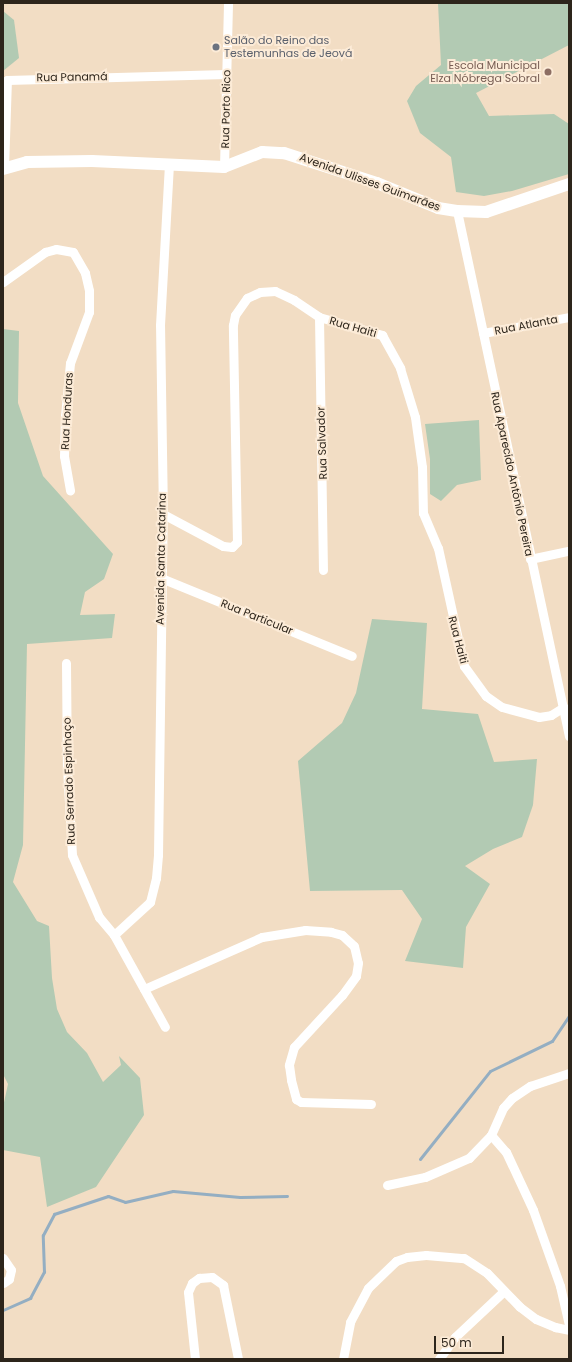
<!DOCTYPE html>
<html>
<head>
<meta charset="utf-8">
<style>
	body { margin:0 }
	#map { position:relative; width:572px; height:1362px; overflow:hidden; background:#f2ddc4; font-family:Poppins,sans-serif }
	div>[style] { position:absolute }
	.green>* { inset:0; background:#b2cab3 }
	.stream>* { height:3px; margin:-1.5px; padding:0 1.5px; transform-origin:1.5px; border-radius:1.5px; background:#94aec2 }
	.minor>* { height:9px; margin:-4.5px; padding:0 4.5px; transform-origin:4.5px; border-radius:4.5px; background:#fff }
	.major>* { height:12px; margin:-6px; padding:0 6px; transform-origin:6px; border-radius:6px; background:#fff }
	.dots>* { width:11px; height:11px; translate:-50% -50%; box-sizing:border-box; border:2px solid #fcebd7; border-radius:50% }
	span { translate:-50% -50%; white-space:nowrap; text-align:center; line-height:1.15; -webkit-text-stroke:4px #fcebd7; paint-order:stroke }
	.worship-label { font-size:11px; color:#5b616d }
	.left { translate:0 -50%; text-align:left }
	.education-label { font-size:11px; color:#785e54 }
	.right { translate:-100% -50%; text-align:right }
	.street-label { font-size:11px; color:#2d251b }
	.frame { position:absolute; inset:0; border:4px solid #2d251b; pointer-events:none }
	.scale { position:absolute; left:434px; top:1336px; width:70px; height:18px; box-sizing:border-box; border:2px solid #2d251b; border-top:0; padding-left:5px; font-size:12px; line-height:14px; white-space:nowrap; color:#2d251b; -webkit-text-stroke:3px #fcebd7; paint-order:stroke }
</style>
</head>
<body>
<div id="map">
	<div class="green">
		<div style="clip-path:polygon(438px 3px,569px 3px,569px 45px,476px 93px,489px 116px,554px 114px,569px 124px,569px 174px,512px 191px,484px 196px,456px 192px,451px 157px,420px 133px,407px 101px,416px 86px,441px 65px)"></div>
		<div style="clip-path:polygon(3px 11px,14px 20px,19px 58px,3px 71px)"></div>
		<div style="clip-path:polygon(3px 329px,19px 331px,18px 403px,43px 476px,113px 554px,104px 579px,85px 592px,80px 615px,115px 614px,112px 638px,27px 644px,23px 845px,13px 882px,37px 921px,49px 926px,52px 978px,57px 1009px,67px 1032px,87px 1053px,103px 1082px,121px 1065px,119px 1056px,140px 1078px,144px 1115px,96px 1187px,47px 1207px,40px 1157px,3px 1150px,3px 1107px,8px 1084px,3px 1074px)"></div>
		<div style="clip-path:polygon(479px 420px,481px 480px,457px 485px,441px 501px,430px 494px,430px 459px,425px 424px)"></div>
		<div style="clip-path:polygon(372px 619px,427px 623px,422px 709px,478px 714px,494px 762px,537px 759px,533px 805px,522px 837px,493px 849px,465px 866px,490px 884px,466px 927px,463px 968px,405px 961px,422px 919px,402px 890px,310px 891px,298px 761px,342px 723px,356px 693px)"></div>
	</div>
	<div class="stream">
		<div style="left:420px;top:1159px;width:112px;rotate:-51.5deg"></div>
		<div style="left:490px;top:1071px;width:69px;rotate:-25.8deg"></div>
		<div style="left:552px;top:1041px;width:30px;rotate:-56deg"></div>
		<div style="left:3px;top:1310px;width:30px;rotate:-24deg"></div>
		<div style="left:30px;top:1298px;width:30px;rotate:-62deg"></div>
		<div style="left:44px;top:1272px;width:37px;rotate:-92deg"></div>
		<div style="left:43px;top:1235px;width:24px;rotate:-62deg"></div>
		<div style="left:54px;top:1214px;width:57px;rotate:-18.4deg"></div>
		<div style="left:108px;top:1196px;width:18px;rotate:19deg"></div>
		<div style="left:125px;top:1202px;width:49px;rotate:-12.9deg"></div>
		<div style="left:173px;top:1191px;width:67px;rotate:5.1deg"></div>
		<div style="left:240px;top:1197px;width:47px;rotate:-1.2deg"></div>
	</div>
	<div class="minor">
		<div style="left:224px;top:167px;width:164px;rotate:-88.6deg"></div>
		<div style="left:4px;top:169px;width:89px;rotate:-88.1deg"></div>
		<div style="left:7px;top:80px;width:219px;rotate:-1.6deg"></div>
		<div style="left:457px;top:211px;width:537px;rotate:77.96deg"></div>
		<div style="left:3px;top:282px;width:52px;rotate:-35.5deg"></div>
		<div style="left:45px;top:252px;width:11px;rotate:-15deg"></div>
		<div style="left:56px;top:249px;width:17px;rotate:10deg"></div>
		<div style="left:73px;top:252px;width:24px;rotate:60deg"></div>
		<div style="left:85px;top:273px;width:18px;rotate:77deg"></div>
		<div style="left:89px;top:291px;width:21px;rotate:90deg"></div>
		<div style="left:89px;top:312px;width:54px;rotate:110.4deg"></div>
		<div style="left:70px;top:363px;width:53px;rotate:95.4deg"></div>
		<div style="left:65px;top:416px;width:40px;rotate:91.4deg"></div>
		<div style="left:64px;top:456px;width:35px;rotate:80deg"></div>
		<div style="left:319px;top:317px;width:253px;rotate:89.1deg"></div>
		<div style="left:483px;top:333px;width:87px;rotate:-10.5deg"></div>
		<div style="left:163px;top:514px;width:68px;rotate:28.1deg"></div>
		<div style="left:223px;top:546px;width:9px;rotate:6deg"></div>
		<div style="left:232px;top:547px;width:7px;rotate:-45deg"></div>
		<div style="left:237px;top:542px;width:217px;rotate:-91.1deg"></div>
		<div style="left:233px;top:325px;width:10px;rotate:-79deg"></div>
		<div style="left:235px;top:315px;width:21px;rotate:-55deg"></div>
		<div style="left:247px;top:298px;width:14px;rotate:-25deg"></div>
		<div style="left:260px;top:292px;width:15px;rotate:-4deg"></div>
		<div style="left:275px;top:291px;width:21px;rotate:25deg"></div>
		<div style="left:294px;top:300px;width:30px;rotate:34deg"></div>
		<div style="left:319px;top:317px;width:66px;rotate:15.9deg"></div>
		<div style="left:382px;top:335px;width:38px;rotate:61deg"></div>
		<div style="left:400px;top:368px;width:51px;rotate:73deg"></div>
		<div style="left:415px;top:417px;width:50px;rotate:82deg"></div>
		<div style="left:422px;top:467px;width:46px;rotate:88.8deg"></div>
		<div style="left:423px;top:513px;width:38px;rotate:67deg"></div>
		<div style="left:438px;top:548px;width:121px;rotate:77.6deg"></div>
		<div style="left:464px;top:666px;width:37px;rotate:54deg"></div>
		<div style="left:486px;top:696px;width:19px;rotate:35deg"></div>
		<div style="left:502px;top:707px;width:38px;rotate:15deg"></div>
		<div style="left:539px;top:717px;width:12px;rotate:-9deg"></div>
		<div style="left:551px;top:715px;width:15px;rotate:-32deg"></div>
		<div style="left:530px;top:559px;width:40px;rotate:-12deg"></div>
		<div style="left:161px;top:578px;width:206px;rotate:22.2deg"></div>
		<div style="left:66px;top:663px;width:105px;rotate:89.5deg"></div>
		<div style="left:67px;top:768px;width:87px;rotate:86.7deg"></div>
		<div style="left:72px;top:855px;width:68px;rotate:66.5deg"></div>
		<div style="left:99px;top:917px;width:23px;rotate:50deg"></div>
		<div style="left:114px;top:935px;width:105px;rotate:61deg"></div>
		<div style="left:114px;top:935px;width:49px;rotate:-42.5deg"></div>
		<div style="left:150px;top:902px;width:25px;rotate:-76deg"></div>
		<div style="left:156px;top:878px;width:23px;rotate:-85deg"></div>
		<div style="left:158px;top:855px;width:341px;rotate:-89.2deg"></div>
		<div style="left:163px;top:514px;width:189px;rotate:-90.9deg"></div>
		<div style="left:160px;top:325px;width:159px;rotate:-86.8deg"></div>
		<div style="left:144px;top:989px;width:129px;rotate:-23.8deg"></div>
		<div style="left:262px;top:937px;width:44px;rotate:-9.2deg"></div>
		<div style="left:305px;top:930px;width:26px;rotate:4deg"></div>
		<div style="left:331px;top:932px;width:11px;rotate:15deg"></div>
		<div style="left:342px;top:935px;width:16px;rotate:43deg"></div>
		<div style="left:354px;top:946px;width:17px;rotate:77deg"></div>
		<div style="left:358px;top:963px;width:13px;rotate:99deg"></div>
		<div style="left:356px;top:976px;width:24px;rotate:126deg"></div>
		<div style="left:342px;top:995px;width:71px;rotate:132.7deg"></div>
		<div style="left:294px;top:1047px;width:19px;rotate:106deg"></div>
		<div style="left:289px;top:1065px;width:15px;rotate:82deg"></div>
		<div style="left:291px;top:1080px;width:20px;rotate:75deg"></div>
		<div style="left:296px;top:1099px;width:6px;rotate:31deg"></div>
		<div style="left:301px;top:1102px;width:70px;rotate:1.6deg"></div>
		<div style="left:491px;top:1135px;width:23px;rotate:49deg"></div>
		<div style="left:506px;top:1152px;width:64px;rotate:65deg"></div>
		<div style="left:533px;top:1210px;width:81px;rotate:70.4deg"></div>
		<div style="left:560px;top:1286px;width:40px;rotate:77deg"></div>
		<div style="left:387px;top:1185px;width:39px;rotate:-12deg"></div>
		<div style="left:425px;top:1177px;width:48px;rotate:-23.4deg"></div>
		<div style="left:469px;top:1158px;width:32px;rotate:-46deg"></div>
		<div style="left:491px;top:1135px;width:30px;rotate:-66deg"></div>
		<div style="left:503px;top:1108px;width:13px;rotate:-48deg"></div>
		<div style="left:512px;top:1098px;width:22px;rotate:-34deg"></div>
		<div style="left:530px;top:1086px;width:41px;rotate:-18.4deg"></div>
		<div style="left:3px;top:1258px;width:14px;rotate:56deg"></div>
		<div style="left:11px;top:1270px;width:9px;rotate:103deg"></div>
		<div style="left:9px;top:1279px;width:7px;rotate:146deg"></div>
		<div style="left:195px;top:1359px;width:67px;rotate:-96deg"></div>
		<div style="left:188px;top:1292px;width:10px;rotate:-66deg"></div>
		<div style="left:192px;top:1283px;width:9px;rotate:-36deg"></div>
		<div style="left:199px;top:1278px;width:13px;rotate:-4deg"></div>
		<div style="left:212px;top:1277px;width:14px;rotate:36deg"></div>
		<div style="left:223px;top:1285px;width:76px;rotate:78.5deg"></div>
		<div style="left:343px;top:1359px;width:38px;rotate:-79deg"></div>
		<div style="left:350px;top:1322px;width:38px;rotate:-62deg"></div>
		<div style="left:368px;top:1288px;width:39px;rotate:-44deg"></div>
		<div style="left:396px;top:1261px;width:12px;rotate:-20deg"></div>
		<div style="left:407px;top:1257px;width:19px;rotate:-6deg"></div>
		<div style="left:426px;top:1255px;width:38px;rotate:5deg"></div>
		<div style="left:464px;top:1258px;width:27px;rotate:33deg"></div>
		<div style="left:487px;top:1273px;width:47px;rotate:45.9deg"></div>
		<div style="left:520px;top:1307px;width:20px;rotate:37deg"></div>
		<div style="left:536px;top:1319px;width:21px;rotate:23deg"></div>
		<div style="left:555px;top:1327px;width:14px;rotate:12deg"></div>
		<div style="left:439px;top:1359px;width:27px;rotate:-54deg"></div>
		<div style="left:455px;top:1337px;width:67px;rotate:-43.2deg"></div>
	</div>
	<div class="major">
		<div style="left:3px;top:169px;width:25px;rotate:-16deg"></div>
		<div style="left:27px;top:162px;width:65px;rotate:-0.9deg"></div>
		<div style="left:92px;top:161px;width:132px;rotate:2.6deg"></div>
		<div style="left:224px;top:167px;width:41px;rotate:-21.5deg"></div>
		<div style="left:262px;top:152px;width:22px;rotate:3deg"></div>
		<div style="left:284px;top:153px;width:98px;rotate:17.9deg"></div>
		<div style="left:377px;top:183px;width:66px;rotate:22.3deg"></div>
		<div style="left:438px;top:208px;width:19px;rotate:9deg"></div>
		<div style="left:457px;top:211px;width:29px;rotate:2deg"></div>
		<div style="left:486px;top:212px;width:88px;rotate:-18.6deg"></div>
	</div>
	<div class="dots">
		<div style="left:216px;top:47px;background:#6b7280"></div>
		<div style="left:548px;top:72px;background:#8d6e63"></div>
	</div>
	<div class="worship-label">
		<span class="left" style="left:224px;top:47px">Salão do Reino das<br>Testemunhas de Jeová</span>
	</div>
	<div class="education-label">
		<span class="right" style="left:540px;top:72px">Escola Municipal<br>Elza Nóbrega Sobral</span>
	</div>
	<div class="street-label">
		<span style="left:72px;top:77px;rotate:-1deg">Rua Panamá</span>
		<span style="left:226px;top:109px;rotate:-89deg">Rua Porto Rico</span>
		<span style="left:370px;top:182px;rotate:20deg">Avenida Ulisses Guimarães</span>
		<span style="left:526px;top:325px;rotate:-11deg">Rua Atlanta</span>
		<span style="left:353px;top:327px;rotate:16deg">Rua Haiti</span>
		<span style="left:67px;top:411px;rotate:-87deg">Rua Honduras</span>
		<span style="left:322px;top:443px;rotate:-92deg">Rua Salvador</span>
		<span style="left:512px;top:474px;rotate:78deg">Rua Aparecido Antônio Pereira</span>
		<span style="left:161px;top:559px;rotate:-89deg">Avenida Santa Catarina</span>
		<span style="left:257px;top:617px;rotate:22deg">Rua Particular</span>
		<span style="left:458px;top:640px;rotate:75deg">Rua Haiti</span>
		<span style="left:69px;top:781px;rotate:-92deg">Rua Serrado Espinhaço</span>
	</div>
	<div class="frame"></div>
	<div class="scale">50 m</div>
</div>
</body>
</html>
